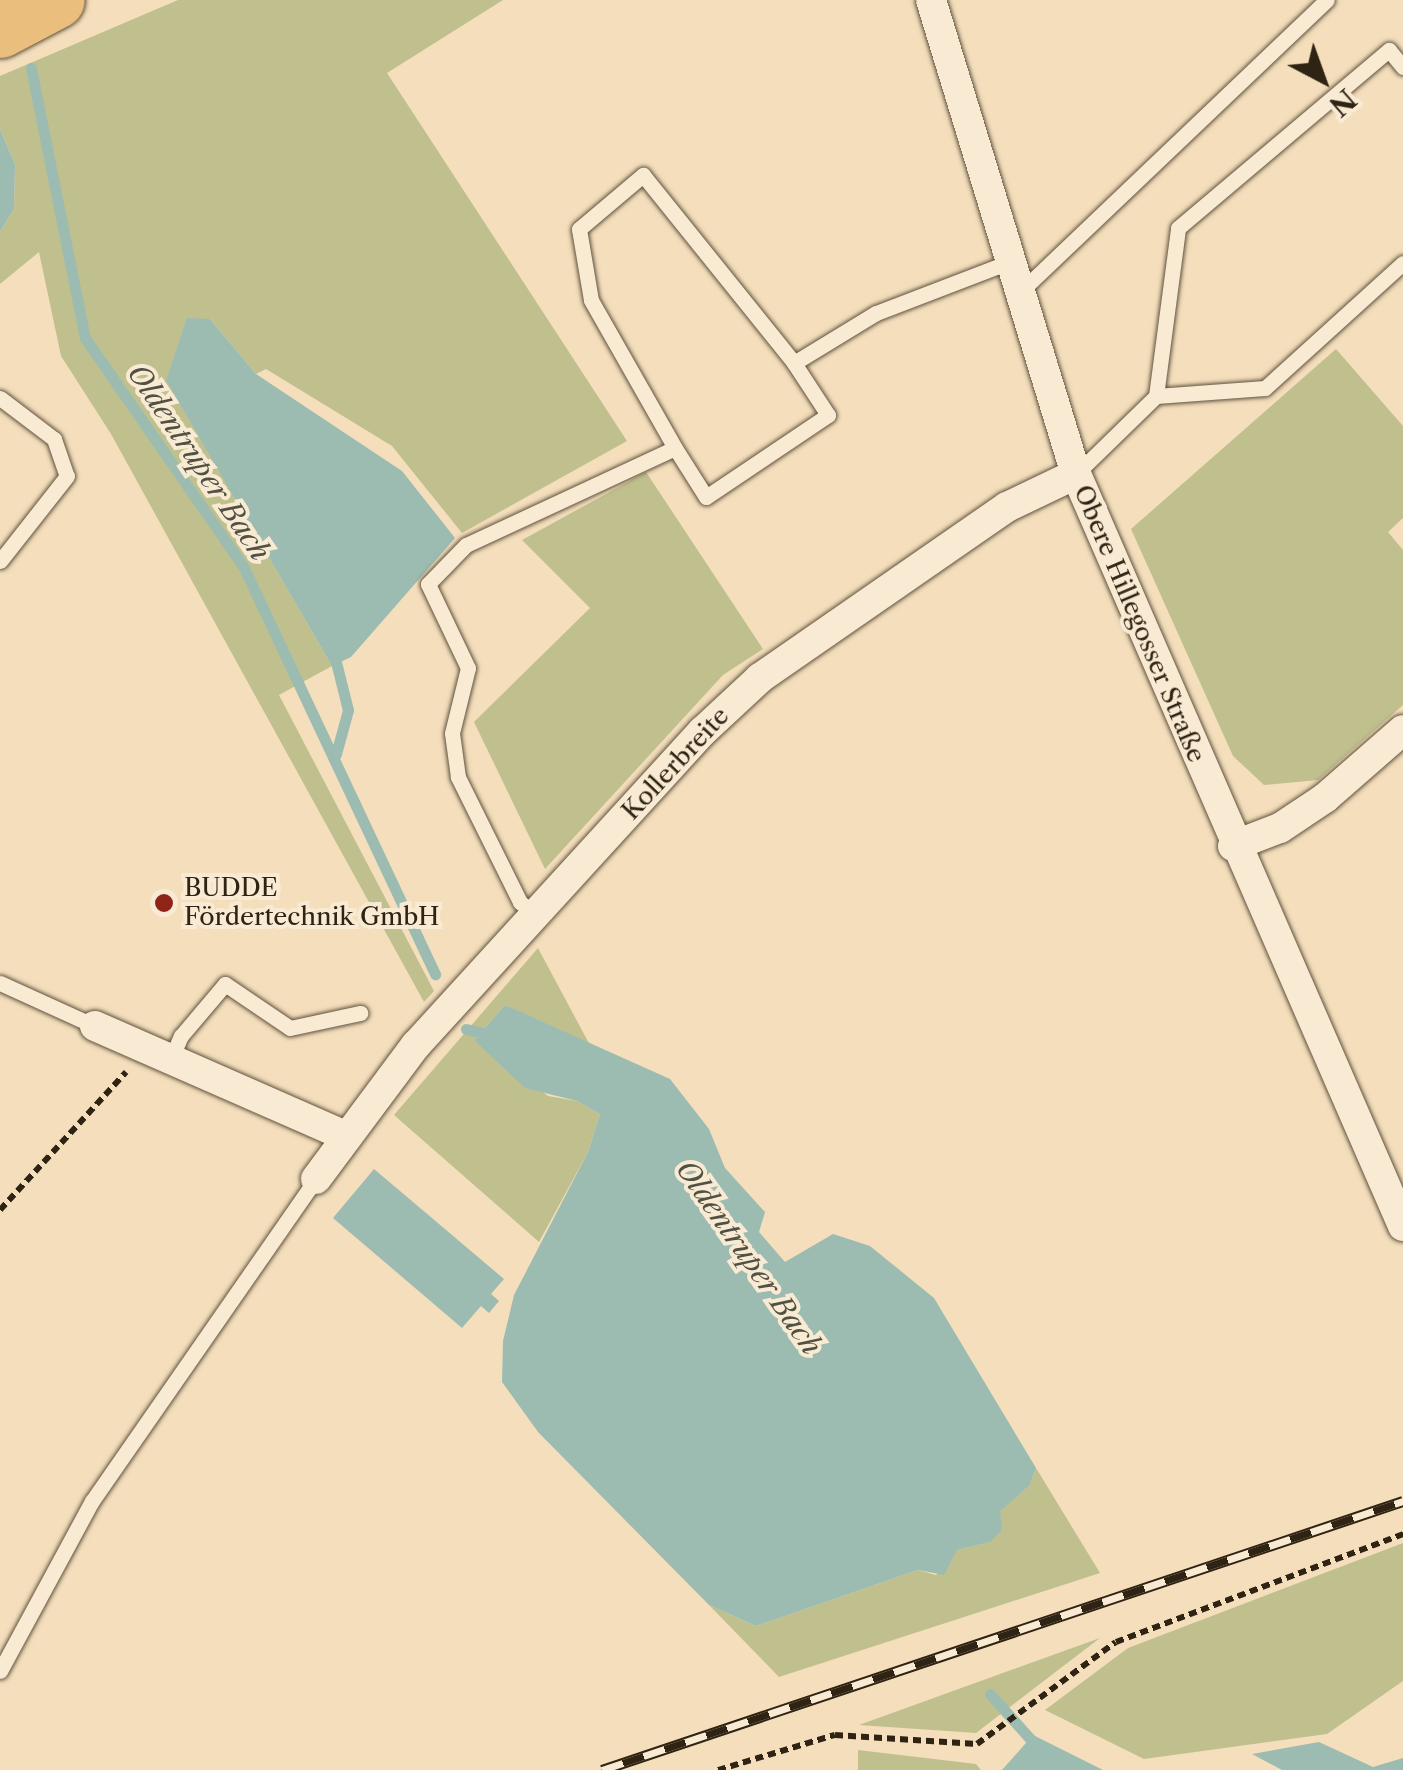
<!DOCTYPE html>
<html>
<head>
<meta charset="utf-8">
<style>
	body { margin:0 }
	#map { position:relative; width:1403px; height:1770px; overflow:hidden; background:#f4debc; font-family:"Libre Caslon Text",serif }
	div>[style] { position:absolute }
	.green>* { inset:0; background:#c0c08e }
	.water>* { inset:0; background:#9cbcb2 }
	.stream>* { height:11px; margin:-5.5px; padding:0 5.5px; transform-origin:5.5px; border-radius:5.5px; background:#9cbcb2 }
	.path>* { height:6px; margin-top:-3px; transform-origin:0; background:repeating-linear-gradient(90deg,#2f2313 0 8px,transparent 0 13px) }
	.roads { filter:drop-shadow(0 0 2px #60523d) drop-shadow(0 0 2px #60523d) }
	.service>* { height:15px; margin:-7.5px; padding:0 7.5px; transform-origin:7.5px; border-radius:7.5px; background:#f8ead3 }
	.minor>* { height:30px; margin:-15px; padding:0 15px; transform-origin:15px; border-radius:15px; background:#f8ead3 }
	.motorway>* { height:55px; margin:-27.5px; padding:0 27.5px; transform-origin:27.5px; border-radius:27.5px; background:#eabf7e }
	.rail>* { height:11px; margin-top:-5.5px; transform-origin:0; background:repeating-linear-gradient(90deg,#f8ead3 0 22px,#2f2313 0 44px); box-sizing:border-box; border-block:2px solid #2f2313 }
	.dots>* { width:28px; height:28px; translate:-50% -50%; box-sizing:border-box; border:5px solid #f8ead3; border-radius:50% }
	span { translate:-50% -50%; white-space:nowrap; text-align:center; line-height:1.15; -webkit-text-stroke:8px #f8ead3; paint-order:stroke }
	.street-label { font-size:25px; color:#2f2313 }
	.poi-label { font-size:25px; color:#2f2313 }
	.left { translate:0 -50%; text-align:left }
	.water-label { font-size:28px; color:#505143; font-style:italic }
	.north { position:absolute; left:1273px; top:30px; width:100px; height:100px; -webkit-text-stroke:8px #f8ead3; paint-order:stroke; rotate:139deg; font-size:28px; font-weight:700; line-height:40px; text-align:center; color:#2f2313 }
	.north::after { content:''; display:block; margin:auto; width:35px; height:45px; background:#2f2313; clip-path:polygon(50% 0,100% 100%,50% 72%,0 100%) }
</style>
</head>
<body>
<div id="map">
	<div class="green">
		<div style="clip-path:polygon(178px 0,503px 0,387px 73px,627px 441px,462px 533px,392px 446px,266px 369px,256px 374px,210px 319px,187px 415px,332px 666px,279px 695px,434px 991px,424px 1002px,111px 434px,61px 356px,39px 252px,0 284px,0 232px,14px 209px,15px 164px,0 129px,0 76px)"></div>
		<div style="clip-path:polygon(1336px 349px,1403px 426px,1403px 518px,1388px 532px,1403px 550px,1403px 705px,1318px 780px,1264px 785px,1233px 756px,1131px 529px)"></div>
		<div style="clip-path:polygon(646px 472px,763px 649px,723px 675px,545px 869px,474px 722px,590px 608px,522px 540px)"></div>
		<div style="clip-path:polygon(538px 948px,592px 1049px,505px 1005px,474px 1040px,548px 1096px,577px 1101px,600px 1114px,588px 1152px,539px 1242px,394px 1115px)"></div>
		<div style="clip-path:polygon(1036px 1468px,1100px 1573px,779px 1677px,709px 1605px,756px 1626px,918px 1570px,936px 1575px,957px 1550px,989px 1542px,999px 1511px,1030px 1485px)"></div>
		<div style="clip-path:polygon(1403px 1543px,1403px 1681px,1327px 1734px,1144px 1759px,1045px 1710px,1128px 1648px)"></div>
		<div style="clip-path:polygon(1100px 1638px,976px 1733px,859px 1725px)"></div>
		<div style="clip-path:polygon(858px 1750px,976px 1764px,981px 1770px,858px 1770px)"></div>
	</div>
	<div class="water">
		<div style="clip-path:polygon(0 129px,15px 164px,14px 209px,0 232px)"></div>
		<div style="clip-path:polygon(187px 318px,210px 319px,256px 374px,402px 471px,455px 538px,351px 657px,332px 666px,166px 380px)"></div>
		<div style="clip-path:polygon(505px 1005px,670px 1079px,709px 1129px,725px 1168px,765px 1212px,759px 1232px,785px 1262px,833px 1234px,870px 1246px,934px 1298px,1036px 1468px,1030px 1485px,1000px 1511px,1002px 1530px,990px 1542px,957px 1550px,944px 1575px,918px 1570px,756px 1626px,709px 1605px,538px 1432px,502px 1382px,503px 1341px,514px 1295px,588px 1152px,600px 1114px,577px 1101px,525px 1088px,474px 1040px)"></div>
		<div style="clip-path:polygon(374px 1169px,504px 1279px,491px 1294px,499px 1301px,489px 1313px,481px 1306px,462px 1328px,333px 1218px)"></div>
		<div style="clip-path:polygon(1033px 1735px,1103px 1770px,1002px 1770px)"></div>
		<div style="clip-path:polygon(1319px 1742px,1373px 1767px,1403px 1758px,1403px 1770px,1282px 1770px,1252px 1754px)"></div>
	</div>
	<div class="stream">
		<div style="left:31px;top:68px;width:275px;rotate:78.7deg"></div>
		<div style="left:85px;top:338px;width:280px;rotate:55.3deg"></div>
		<div style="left:244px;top:568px;width:449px;rotate:64.8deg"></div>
		<div style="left:333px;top:650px;width:62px;rotate:76deg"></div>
		<div style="left:348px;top:710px;width:46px;rotate:105.3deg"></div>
		<div style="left:466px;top:1029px;width:31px;rotate:13deg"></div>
		<div style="left:990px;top:1694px;width:102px;rotate:48.2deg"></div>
	</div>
	<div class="path">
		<div style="left:0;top:1210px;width:187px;rotate:-47.6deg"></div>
		<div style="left:718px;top:1770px;width:122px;rotate:-16.7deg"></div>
		<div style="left:835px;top:1735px;width:142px;rotate:3.6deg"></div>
		<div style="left:977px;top:1744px;width:172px;rotate:-36.3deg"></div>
		<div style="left:1116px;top:1642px;width:307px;rotate:-20.6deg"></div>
	</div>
	<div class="roads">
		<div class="service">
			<div style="left:1019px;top:293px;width:425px;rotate:-43.6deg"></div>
			<div style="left:1156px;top:396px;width:109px;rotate:-4.2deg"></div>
			<div style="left:1265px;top:388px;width:186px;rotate:-42.2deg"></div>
			<div style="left:0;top:398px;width:68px;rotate:37.2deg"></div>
			<div style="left:54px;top:439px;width:39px;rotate:71deg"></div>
			<div style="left:67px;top:476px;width:108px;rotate:128.2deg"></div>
			<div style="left:675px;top:448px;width:170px;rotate:-119.6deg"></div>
			<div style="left:591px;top:300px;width:72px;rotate:-99.6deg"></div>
			<div style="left:579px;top:229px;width:84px;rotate:-40.2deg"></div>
			<div style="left:643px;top:175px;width:241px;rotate:51.2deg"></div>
			<div style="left:1076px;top:474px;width:112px;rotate:-44.3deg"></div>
			<div style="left:1156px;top:396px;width:169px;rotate:-82.5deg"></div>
			<div style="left:1178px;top:228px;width:276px;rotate:-40.2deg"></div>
			<div style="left:1389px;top:50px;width:22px;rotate:51deg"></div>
			<div style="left:537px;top:916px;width:22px;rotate:-141deg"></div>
			<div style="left:520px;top:902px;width:140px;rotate:-116.4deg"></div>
			<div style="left:458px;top:777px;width:44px;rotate:-97.8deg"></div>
			<div style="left:452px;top:733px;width:67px;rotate:-76.2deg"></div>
			<div style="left:468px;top:668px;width:93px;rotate:-115.5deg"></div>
			<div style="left:428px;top:584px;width:54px;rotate:-45.7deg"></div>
			<div style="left:466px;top:545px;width:230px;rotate:-24.9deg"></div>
			<div style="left:675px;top:448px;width:58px;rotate:57.7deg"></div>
			<div style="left:706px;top:497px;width:147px;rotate:-33.9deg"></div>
			<div style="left:828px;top:415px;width:62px;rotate:-123.2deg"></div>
			<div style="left:794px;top:363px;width:96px;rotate:-31.4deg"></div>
			<div style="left:876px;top:313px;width:142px;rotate:-21deg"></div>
			<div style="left:0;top:983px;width:104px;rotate:24.4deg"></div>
			<div style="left:171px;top:1059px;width:25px;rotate:-67deg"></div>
			<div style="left:181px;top:1036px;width:68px;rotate:-49.8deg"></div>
			<div style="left:225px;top:984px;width:78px;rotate:34.1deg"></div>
			<div style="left:290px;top:1028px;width:72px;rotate:-12.1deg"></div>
			<div style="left:0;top:1671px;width:193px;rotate:-61.6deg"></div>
			<div style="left:92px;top:1501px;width:392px;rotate:-55.2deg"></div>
		</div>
		<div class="minor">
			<div style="left:931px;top:0;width:496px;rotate:73deg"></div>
			<div style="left:1076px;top:474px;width:820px;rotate:66.5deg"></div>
			<div style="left:1233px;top:846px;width:50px;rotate:-21deg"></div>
			<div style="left:1280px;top:828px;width:54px;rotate:-33.7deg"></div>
			<div style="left:1325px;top:798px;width:103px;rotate:-41.1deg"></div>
			<div style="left:95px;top:1026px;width:274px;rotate:23.7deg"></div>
			<div style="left:316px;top:1179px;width:167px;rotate:-53.3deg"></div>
			<div style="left:416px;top:1045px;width:425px;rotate:-47.6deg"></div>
			<div style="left:703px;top:731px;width:78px;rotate:-42.9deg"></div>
			<div style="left:760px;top:678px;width:300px;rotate:-34.7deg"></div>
			<div style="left:1007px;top:507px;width:76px;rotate:-25.6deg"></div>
		</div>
		<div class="motorway">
			<div style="left:0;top:30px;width:64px;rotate:-27.8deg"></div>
		</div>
	</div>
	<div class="rail">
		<div style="left:602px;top:1770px;width:845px;rotate:-18.56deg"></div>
	</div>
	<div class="dots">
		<div style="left:164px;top:903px;background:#8f2418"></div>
	</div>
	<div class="street-label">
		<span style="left:1139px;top:624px;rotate:67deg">Obere Hillegosser Straße</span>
		<span style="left:676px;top:764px;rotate:-47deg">Kollerbreite</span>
	</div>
	<div class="poi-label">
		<span class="left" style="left:184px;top:903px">BUDDE<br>Fördertechnik GmbH</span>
	</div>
	<div class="water-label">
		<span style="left:199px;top:462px;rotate:56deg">Oldentruper Bach</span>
		<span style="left:749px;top:1257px;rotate:55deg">Oldentruper Bach</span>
	</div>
	<div class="north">N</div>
</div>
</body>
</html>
